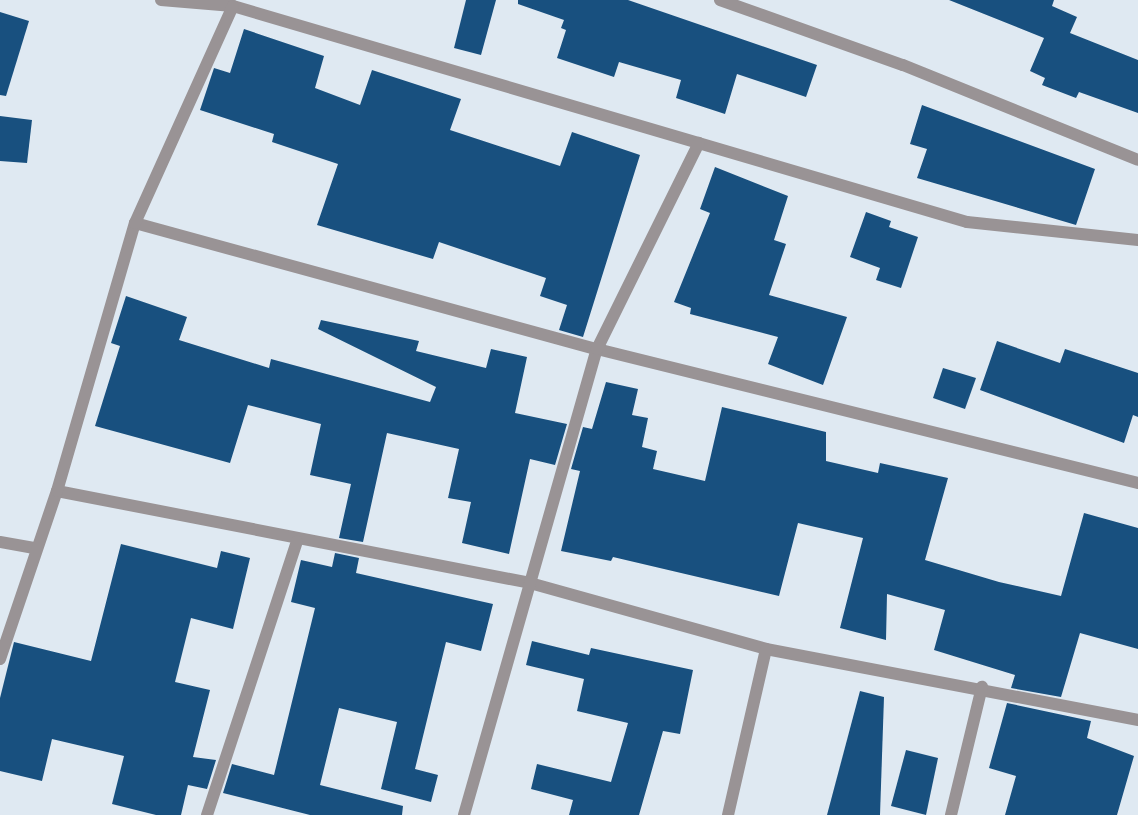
<!DOCTYPE html>
<html>
<head>
<meta charset="utf-8">
<style>
	body { margin:0 }
	#map { position:relative; width:1138px; height:815px; overflow:hidden; background:#dfe9f2; font-family:"PT Sans",sans-serif }
	div>[style] { position:absolute }
	.building>* { inset:0; background:#18507f }
	.minor>* { height:12px; margin:-6px; padding:0 6px; transform-origin:6px; border-radius:6px; background:#999395 }
	span { translate:-50% -50%; white-space:nowrap; text-align:center; line-height:1.15; -webkit-text-stroke:5px #eef6fe; paint-order:stroke }
</style>
</head>
<body>
<div id="map">
	<div class="building">
		<div style="clip-path:polygon(466px 0,496px 0,481px 55px,454px 48px)"></div>
		<div style="clip-path:polygon(518px 0,628px 0,817px 65px,806px 97px,737px 74px,725px 114px,676px 98px,681px 80px,619px 62px,614px 77px,557px 58px,566px 30px,561px 28px,564px 20px,518px 4px)"></div>
		<div style="clip-path:polygon(949px 0,1054px 0,1052px 6px,1077px 17px,1070px 33px,1138px 60px,1138px 113px,1079px 92px,1076px 98px,1042px 85px,1045px 78px,1030px 71px,1044px 38px)"></div>
		<div style="clip-path:polygon(0 12px,29px 21px,6px 96px,0 95px)"></div>
		<div style="clip-path:polygon(244px 29px,324px 56px,315px 88px,360px 105px,372px 70px,461px 99px,450px 130px,560px 166px,572px 132px,640px 155px,583px 337px,559px 330px,567px 305px,540px 296px,546px 278px,439px 242px,433px 259px,317px 225px,338px 164px,272px 142px,274px 134px,200px 110px,214px 68px,230px 73px)"></div>
		<div style="clip-path:polygon(922px 105px,1095px 169px,1076px 225px,917px 178px,927px 149px,910px 144px)"></div>
		<div style="clip-path:polygon(0 116px,32px 120px,27px 163px,0 161px)"></div>
		<div style="clip-path:polygon(715px 167px,788px 196px,774px 240px,786px 244px,769px 295px,847px 317px,823px 385px,768px 364px,778px 337px,690px 314px,691px 308px,674px 302px,710px 213px,700px 209px)"></div>
		<div style="clip-path:polygon(866px 212px,891px 221px,889px 227px,918px 237px,901px 288px,876px 280px,880px 268px,850px 257px)"></div>
		<div style="clip-path:polygon(126px 296px,187px 317px,179px 340px,269px 368px,271px 359px,430px 402px,436px 387px,318px 329px,321px 320px,419px 341px,416px 351px,486px 368px,491px 349px,527px 357px,515px 413px,567px 424px,555px 465px,530px 459px,509px 554px,462px 543px,471px 502px,448px 498px,459px 449px,387px 433px,363px 542px,339px 538px,351px 484px,310px 475px,321px 424px,248px 405px,230px 463px,95px 426px,120px 346px,111px 343px)"></div>
		<div style="clip-path:polygon(997px 341px,1060px 363px,1065px 349px,1138px 373px,1138px 417px,1133px 415px,1124px 443px,980px 390px)"></div>
		<div style="clip-path:polygon(943px 368px,976px 378px,965px 409px,933px 398px)"></div>
		<div style="clip-path:polygon(606px 382px,638px 389px,632px 415px,648px 418px,642px 447px,657px 451px,653px 469px,705px 481px,722px 407px,826px 432px,826px 461px,878px 473px,880px 463px,948px 478px,925px 560px,999px 582px,1061px 596px,1084px 513px,1138px 528px,1138px 649px,1080px 633px,1061px 697px,1011px 688px,1015px 675px,934px 650px,945px 610px,887px 594px,886px 640px,840px 628px,863px 538px,798px 523px,779px 596px,613px 557px,611px 561px,561px 551px,580px 471px,571px 469px,583px 427px,592px 429px)"></div>
		<div style="clip-path:polygon(121px 544px,217px 568px,221px 551px,250px 558px,233px 629px,191px 618px,175px 682px,210px 690px,193px 757px,216px 760px,207px 789px,188px 785px,181px 815px,156px 815px,112px 804px,124px 756px,52px 739px,42px 781px,0 771px,0 698px,14px 642px,91px 661px)"></div>
		<div style="clip-path:polygon(335px 553px,359px 558px,356px 573px,493px 604px,481px 651px,446px 642px,415px 769px,438px 775px,431px 802px,381px 789px,397px 722px,339px 708px,320px 785px,403px 806px,402px 815px,310px 815px,223px 793px,232px 764px,274px 775px,315px 608px,291px 602px,301px 560px,332px 567px)"></div>
		<div style="clip-path:polygon(532px 641px,589px 655px,591px 648px,693px 670px,680px 734px,663px 731px,639px 815px,569px 815px,573px 800px,531px 789px,537px 764px,611px 782px,628px 723px,577px 711px,584px 679px,526px 665px)"></div>
		<div style="clip-path:polygon(860px 691px,884px 697px,880px 815px,827px 815px)"></div>
		<div style="clip-path:polygon(1007px 703px,1091px 721px,1087px 738px,1134px 756px,1117px 815px,1005px 815px,1016px 776px,989px 768px)"></div>
		<div style="clip-path:polygon(906px 750px,938px 758px,926px 815px,891px 806px)"></div>
	</div>
	<div class="minor">
		<div style="left:161px;top:0;width:72px;rotate:4.8deg"></div>
		<div style="left:233px;top:6px;width:765px;rotate:16.4deg"></div>
		<div style="left:967px;top:222px;width:172px;rotate:6deg"></div>
		<div style="left:720px;top:0;width:194px;rotate:19.6deg"></div>
		<div style="left:903px;top:65px;width:253px;rotate:22deg"></div>
		<div style="left:135px;top:223px;width:479px;rotate:15.3deg"></div>
		<div style="left:597px;top:349px;width:557px;rotate:13.91deg"></div>
		<div style="left:57px;top:491px;width:482px;rotate:11deg"></div>
		<div style="left:530px;top:583px;width:245px;rotate:15.6deg"></div>
		<div style="left:766px;top:649px;width:379px;rotate:10.8deg"></div>
		<div style="left:0;top:542px;width:36px;rotate:10deg"></div>
		<div style="left:0;top:659px;width:177px;rotate:-71.3deg"></div>
		<div style="left:57px;top:491px;width:279px;rotate:-73.8deg"></div>
		<div style="left:135px;top:223px;width:238px;rotate:-65.7deg"></div>
		<div style="left:207px;top:815px;width:288px;rotate:-71.8deg"></div>
		<div style="left:464px;top:815px;width:485px;rotate:-74.1deg"></div>
		<div style="left:597px;top:349px;width:230px;rotate:-63.7deg"></div>
		<div style="left:728px;top:815px;width:170px;rotate:-77.1deg"></div>
		<div style="left:951px;top:815px;width:132px;rotate:-76.4deg"></div>
	</div>
</div>
</body>
</html>
